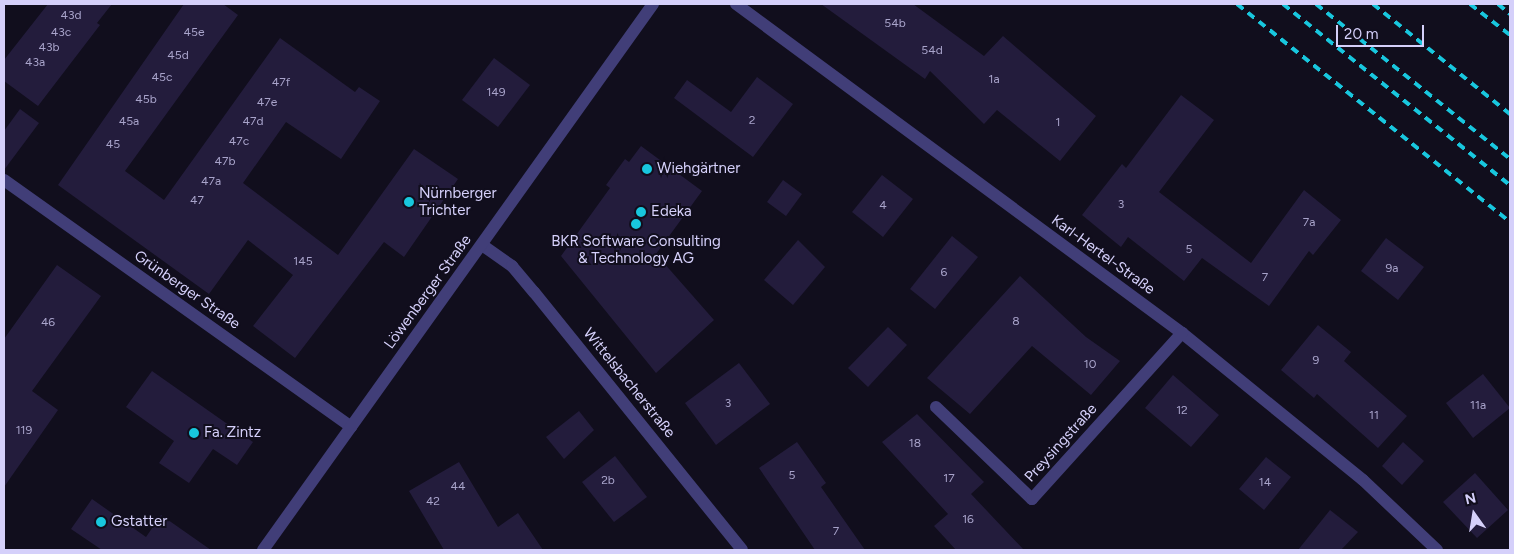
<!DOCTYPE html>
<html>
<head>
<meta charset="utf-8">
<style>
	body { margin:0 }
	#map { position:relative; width:1514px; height:554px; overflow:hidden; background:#110e1d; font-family:Figtree,sans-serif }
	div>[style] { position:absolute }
	.building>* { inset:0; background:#231c3c }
	.minor>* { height:12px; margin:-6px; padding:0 6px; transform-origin:6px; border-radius:6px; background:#413e78 }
	.tertiary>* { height:12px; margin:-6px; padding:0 6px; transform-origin:6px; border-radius:6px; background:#413e78 }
	.rail>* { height:4px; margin-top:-2px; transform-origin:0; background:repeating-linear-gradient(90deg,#18c7de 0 8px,transparent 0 14px) }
	.dots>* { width:14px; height:14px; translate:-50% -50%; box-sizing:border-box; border:2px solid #110e1d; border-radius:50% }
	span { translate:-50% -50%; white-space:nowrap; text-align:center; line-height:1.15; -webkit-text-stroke:4px #110e1d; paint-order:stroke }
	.number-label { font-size:12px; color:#a8a3ca }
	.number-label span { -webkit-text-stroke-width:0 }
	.poi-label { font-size:15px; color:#d5d0fa }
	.left { translate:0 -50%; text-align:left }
	.street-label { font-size:15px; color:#d5d0fa }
	.frame { position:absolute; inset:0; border:5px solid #d5d0fa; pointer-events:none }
	.north { position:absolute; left:1449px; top:489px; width:50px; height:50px; -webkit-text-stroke:4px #110e1d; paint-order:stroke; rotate:347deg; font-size:14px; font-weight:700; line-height:20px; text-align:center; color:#d5d0fa }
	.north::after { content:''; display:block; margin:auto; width:18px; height:22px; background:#d5d0fa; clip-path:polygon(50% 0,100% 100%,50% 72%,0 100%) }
	.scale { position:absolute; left:1336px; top:25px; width:88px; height:22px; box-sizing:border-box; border:2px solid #d5d0fa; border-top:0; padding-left:6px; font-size:15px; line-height:18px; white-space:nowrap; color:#d5d0fa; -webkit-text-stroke:4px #110e1d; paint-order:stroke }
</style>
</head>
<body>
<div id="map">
	<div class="building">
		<div style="clip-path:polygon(48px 4px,112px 4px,97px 23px,100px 25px,38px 106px,4px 81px,4px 60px)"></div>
		<div style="clip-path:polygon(184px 4px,223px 4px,238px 15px,125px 171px,164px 200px,280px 38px,355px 92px,359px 87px,380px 101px,341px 159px,286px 122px,243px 183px,338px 255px,414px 149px,458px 179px,404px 257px,384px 242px,295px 358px,253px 326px,293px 275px,248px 240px,209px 294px,58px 185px)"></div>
		<div style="clip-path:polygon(821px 4px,913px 4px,984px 56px,1003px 36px,1096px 116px,1060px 161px,997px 110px,984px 124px,930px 71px,925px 79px)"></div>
		<div style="clip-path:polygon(494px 58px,530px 85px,498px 127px,462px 100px)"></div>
		<div style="clip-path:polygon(757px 77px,793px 104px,753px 157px,674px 98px,687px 80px,731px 112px)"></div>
		<div style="clip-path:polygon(1181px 95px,1214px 120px,1159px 192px,1251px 263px,1304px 190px,1341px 220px,1313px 255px,1309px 251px,1269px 306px,1202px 258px,1184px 281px,1128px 237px,1121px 247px,1082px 215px,1122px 164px,1126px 168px)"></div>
		<div style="clip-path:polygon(20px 109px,39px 123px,4px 170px,4px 131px)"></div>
		<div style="clip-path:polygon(641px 146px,702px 191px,656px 254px,714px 320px,656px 373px,561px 256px,610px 188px,606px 185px,625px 159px,629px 162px)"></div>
		<div style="clip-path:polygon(882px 175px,913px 199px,883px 237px,852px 212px)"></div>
		<div style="clip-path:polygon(783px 180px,802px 194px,786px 216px,767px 202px)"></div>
		<div style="clip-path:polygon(952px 236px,978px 257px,935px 309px,910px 289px)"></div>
		<div style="clip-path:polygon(1386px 238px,1424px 267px,1398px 300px,1361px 271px)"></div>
		<div style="clip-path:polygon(798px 240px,825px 267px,793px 305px,764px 280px)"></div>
		<div style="clip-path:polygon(57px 265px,101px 296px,32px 391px,58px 410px,4px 487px,4px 339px)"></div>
		<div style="clip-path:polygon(1020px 276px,1086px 337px,1120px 361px,1091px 395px,1032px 346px,970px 414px,927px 378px)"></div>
		<div style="clip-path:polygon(1318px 325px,1351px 352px,1344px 361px,1407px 416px,1378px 448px,1317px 394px,1314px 398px,1281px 370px)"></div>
		<div style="clip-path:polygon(888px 327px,907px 345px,868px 387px,848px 368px)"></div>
		<div style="clip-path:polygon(739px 363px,770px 404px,716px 445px,685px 403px)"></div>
		<div style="clip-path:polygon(152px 371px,253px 442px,237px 465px,213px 449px,189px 483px,159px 463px,174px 441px,126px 407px)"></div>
		<div style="clip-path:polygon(1483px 374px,1510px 408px,1473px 438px,1446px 403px)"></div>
		<div style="clip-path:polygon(1173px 375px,1219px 415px,1191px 447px,1145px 408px)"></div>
		<div style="clip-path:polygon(579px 411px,594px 430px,564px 459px,546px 437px)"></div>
		<div style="clip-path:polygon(917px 414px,984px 482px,971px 494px,1024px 550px,956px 550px,934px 526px,948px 514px,882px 442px)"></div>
		<div style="clip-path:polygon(797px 442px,826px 483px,821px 487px,865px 550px,815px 550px,759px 468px)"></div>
		<div style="clip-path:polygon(1403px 442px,1424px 461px,1402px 485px,1382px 466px)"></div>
		<div style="clip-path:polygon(615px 456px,647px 497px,614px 522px,582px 482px)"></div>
		<div style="clip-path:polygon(1266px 457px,1291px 477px,1264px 510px,1239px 489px)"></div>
		<div style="clip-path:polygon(459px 462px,498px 527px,518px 513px,543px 550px,444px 550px,409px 491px)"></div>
		<div style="clip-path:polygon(1475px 473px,1508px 510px,1477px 538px,1443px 502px)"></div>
		<div style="clip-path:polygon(92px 499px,146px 537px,161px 515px,211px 550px,102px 550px,71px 529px)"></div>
		<div style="clip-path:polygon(1330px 510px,1358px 532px,1341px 550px,1298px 550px)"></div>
	</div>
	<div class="minor">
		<div style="left:736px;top:4px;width:554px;rotate:36.42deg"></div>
		<div style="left:1182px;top:333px;width:233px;rotate:39.1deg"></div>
		<div style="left:1363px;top:480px;width:102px;rotate:43.4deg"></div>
		<div style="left:4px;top:180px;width:426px;rotate:35.4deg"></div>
		<div style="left:482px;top:245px;width:37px;rotate:35deg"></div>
		<div style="left:512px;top:266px;width:34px;rotate:50deg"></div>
		<div style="left:534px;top:292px;width:331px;rotate:51.1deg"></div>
		<div style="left:936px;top:407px;width:133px;rotate:43.8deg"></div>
		<div style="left:1032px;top:499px;width:224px;rotate:-47.9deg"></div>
	</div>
	<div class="tertiary">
		<div style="left:263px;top:550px;width:671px;rotate:-54.46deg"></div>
	</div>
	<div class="rail">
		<div style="left:1237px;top:4px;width:349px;rotate:38.6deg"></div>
		<div style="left:1283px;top:4px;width:290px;rotate:38.6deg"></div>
		<div style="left:1316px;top:4px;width:248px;rotate:38.6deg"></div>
		<div style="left:1373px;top:4px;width:176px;rotate:38.8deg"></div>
		<div style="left:1470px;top:4px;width:51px;rotate:37.8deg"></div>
		<div style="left:1498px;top:4px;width:16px;rotate:40deg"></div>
	</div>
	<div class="dots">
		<div style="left:647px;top:169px;background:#18c7de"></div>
		<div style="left:409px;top:202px;background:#18c7de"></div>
		<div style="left:641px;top:212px;background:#18c7de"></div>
		<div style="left:636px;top:224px;background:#18c7de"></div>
		<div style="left:194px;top:433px;background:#18c7de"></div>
		<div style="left:101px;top:522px;background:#18c7de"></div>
	</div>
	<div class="number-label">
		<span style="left:71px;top:16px">43d</span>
		<span style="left:895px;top:24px">54b</span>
		<span style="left:61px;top:33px">43c</span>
		<span style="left:194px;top:33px">45e</span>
		<span style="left:49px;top:48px">43b</span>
		<span style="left:932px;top:51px">54d</span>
		<span style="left:178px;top:56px">45d</span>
		<span style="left:35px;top:63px">43a</span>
		<span style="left:162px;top:78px">45c</span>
		<span style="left:994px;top:80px">1a</span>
		<span style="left:281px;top:83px">47f</span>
		<span style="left:496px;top:93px">149</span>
		<span style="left:146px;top:100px">45b</span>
		<span style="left:267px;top:103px">47e</span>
		<span style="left:752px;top:121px">2</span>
		<span style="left:129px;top:122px">45a</span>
		<span style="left:253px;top:122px">47d</span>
		<span style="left:1058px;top:123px">1</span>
		<span style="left:239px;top:142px">47c</span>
		<span style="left:113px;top:145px">45</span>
		<span style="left:225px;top:162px">47b</span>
		<span style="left:211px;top:182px">47a</span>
		<span style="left:197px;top:201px">47</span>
		<span style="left:1121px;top:205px">3</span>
		<span style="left:883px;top:206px">4</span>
		<span style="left:1309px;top:223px">7a</span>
		<span style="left:1189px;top:250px">5</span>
		<span style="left:303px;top:262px">145</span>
		<span style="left:1392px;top:269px">9a</span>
		<span style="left:944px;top:273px">6</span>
		<span style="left:1265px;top:278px">7</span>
		<span style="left:1016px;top:322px">8</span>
		<span style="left:48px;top:323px">46</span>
		<span style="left:1316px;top:361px">9</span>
		<span style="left:1090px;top:365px">10</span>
		<span style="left:728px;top:404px">3</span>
		<span style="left:1478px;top:406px">11a</span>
		<span style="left:1182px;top:411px">12</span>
		<span style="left:1374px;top:416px">11</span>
		<span style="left:24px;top:431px">119</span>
		<span style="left:915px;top:444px">18</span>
		<span style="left:792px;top:476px">5</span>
		<span style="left:949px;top:479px">17</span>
		<span style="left:608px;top:481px">2b</span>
		<span style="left:1265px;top:483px">14</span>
		<span style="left:458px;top:487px">44</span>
		<span style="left:433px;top:502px">42</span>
		<span style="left:968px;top:520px">16</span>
		<span style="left:836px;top:532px">7</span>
	</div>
	<div class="poi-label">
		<span class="left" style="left:657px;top:169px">Wiehgärtner</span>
		<span class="left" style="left:419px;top:202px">Nürnberger<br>Trichter</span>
		<span class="left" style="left:651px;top:212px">Edeka</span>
		<span style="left:636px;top:250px">BKR Software Consulting<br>&amp; Technology AG</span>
		<span class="left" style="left:204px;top:433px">Fa. Zintz</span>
		<span class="left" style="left:111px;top:522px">Gstatter</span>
	</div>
	<div class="street-label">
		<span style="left:1103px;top:255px;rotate:36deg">Karl-Hertel-Straße</span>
		<span style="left:187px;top:290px;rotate:35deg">Grünberger Straße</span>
		<span style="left:428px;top:292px;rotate:-54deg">Löwenberger Straße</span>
		<span style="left:629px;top:383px;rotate:51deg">Wittelsbacherstraße</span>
		<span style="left:1061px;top:443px;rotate:-48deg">Preysingstraße</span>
	</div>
	<div class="frame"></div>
	<div class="north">N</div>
	<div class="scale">20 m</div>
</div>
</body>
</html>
